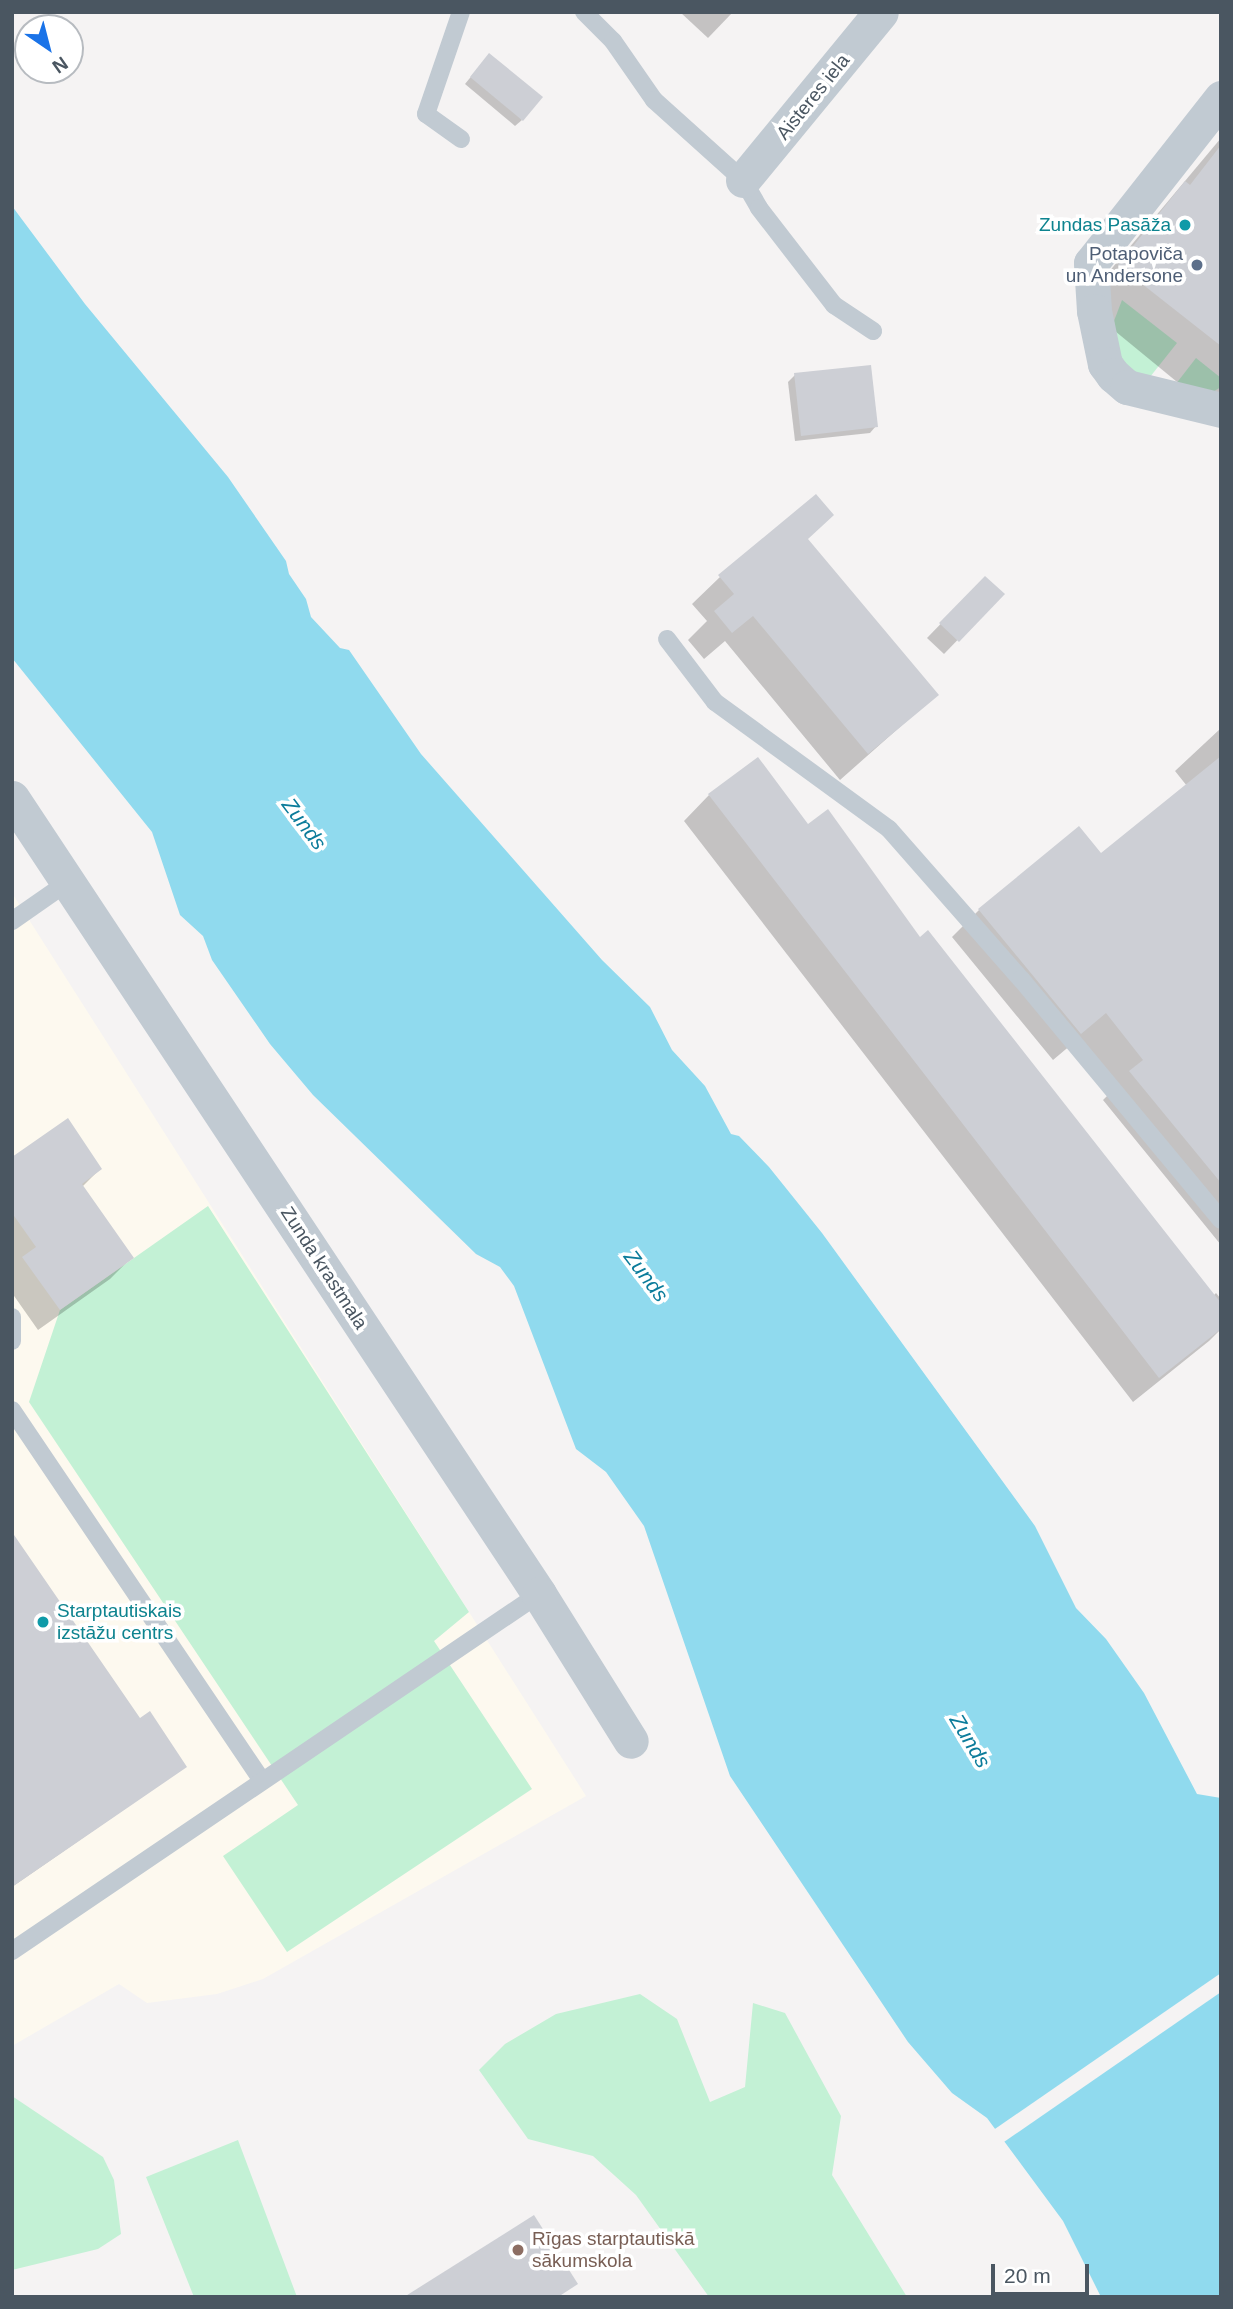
<!DOCTYPE html>
<html>
<head>
<meta charset="utf-8">
<style>
	body { margin:0 }
	#map { position:relative; width:1233px; height:2309px; overflow:hidden; background:#f5f3f3; font-family:Helvetica,sans-serif }
	div>[style] { position:absolute }
	.commercial>* { inset:0; background:#fdf9ef }
	.green>* { inset:0; background:#c3f1d5 }
	.water>* { inset:0; background:#90daee }
	.pier>* { inset:0; background:#f5f3f3 }
	.shadow>* { inset:0; background:#0003 }
	.building>* { inset:0; background:#cdcfd5 }
	.service>* { height:18px; margin:-9px; padding:0 9px; transform-origin:9px; border-radius:9px; background:#c1cad2 }
	.minor>* { height:35px; margin:-17.5px; padding:0 17.5px; transform-origin:17.5px; border-radius:17.5px; background:#c1cad2 }
	.dots>* { width:19px; height:19px; translate:-50% -50%; box-sizing:border-box; border:4px solid #fff; border-radius:50% }
	span { translate:-50% -50%; white-space:nowrap; text-align:center; line-height:1.15; -webkit-text-stroke:7px #fff; paint-order:stroke }
	.street-label { font-size:19px; color:#4a5661 }
	.culture-label { font-size:19px; color:#0d838f }
	.right { translate:-100% -50%; text-align:right }
	.left { translate:0 -50%; text-align:left }
	.service-label { font-size:19px; color:#4e5e75 }
	.education-label { font-size:19px; color:#785e54 }
	.water-label { font-size:21px; color:#0c7c9b; font-style:italic }
	.frame { position:absolute; inset:0; border:14px solid #4a5661; pointer-events:none }
	.north { position:absolute; left:14px; top:14px; width:70px; height:70px; box-sizing:border-box; background:#fff; border:2px solid #b7bbc0; border-radius:50%; rotate:145deg; font-size:19px; font-weight:700; line-height:28px; text-align:center; color:#4a5661 }
	.north::after { content:''; display:block; margin:auto; width:24px; height:32px; background:#1a73e8; clip-path:polygon(50% 0,100% 100%,50% 72%,0 100%) }
	.scale { position:absolute; left:991px; top:2264px; width:98px; height:32px; box-sizing:border-box; border:4px solid #4a5661; border-top:0; padding-left:9px; font-size:21px; line-height:24px; white-space:nowrap; color:#4a5661; -webkit-text-stroke:5px #fff; paint-order:stroke }
</style>
</head>
<body>
<div id="map">
	<div class="commercial">
		<div style="clip-path:polygon(12px 893px,586px 1796px,263px 1979px,217px 1994px,147px 2003px,119px 1984px,12px 2046px)"></div>
	</div>
	<div class="green">
		<div style="clip-path:polygon(1122px 300px,1177px 343px,1146px 382px,1126px 369px,1118px 352px,1114px 321px)"></div>
		<div style="clip-path:polygon(1196px 358px,1221px 378px,1221px 387px,1206px 396px,1172px 389px)"></div>
		<div style="clip-path:polygon(208px 1206px,469px 1612px,434px 1641px,532px 1789px,287px 1952px,223px 1856px,298px 1805px,29px 1402px,60px 1310px)"></div>
		<div style="clip-path:polygon(640px 1994px,677px 2019px,710px 2102px,745px 2087px,753px 2003px,785px 2013px,841px 2116px,832px 2175px,907px 2297px,709px 2297px,636px 2195px,593px 2156px,528px 2139px,479px 2070px,505px 2044px,556px 2014px)"></div>
		<div style="clip-path:polygon(12px 2096px,103px 2157px,114px 2180px,121px 2234px,98px 2249px,12px 2270px)"></div>
		<div style="clip-path:polygon(238px 2140px,297px 2297px,194px 2297px,146px 2177px)"></div>
	</div>
	<div class="water">
		<div style="clip-path:polygon(12px 206px,85px 304px,228px 477px,286px 561px,289px 574px,306px 599px,311px 617px,340px 648px,349px 650px,421px 754px,602px 960px,650px 1007px,672px 1050px,705px 1086px,731px 1134px,739px 1136px,769px 1167px,822px 1233px,1035px 1526px,1076px 1608px,1106px 1639px,1144px 1693px,1197px 1794px,1221px 1798px,1221px 2297px,1101px 2297px,1063px 2221px,987px 2118px,952px 2093px,908px 2042px,730px 1776px,644px 1526px,606px 1472px,576px 1449px,514px 1286px,500px 1267px,476px 1254px,313px 1095px,270px 1044px,212px 960px,203px 936px,180px 915px,152px 832px,12px 658px)"></div>
	</div>
	<div class="pier">
		<div style="clip-path:polygon(1221px 1973px,1221px 1992px,1001px 2144px,992px 2131px)"></div>
	</div>
	<div class="shadow">
		<div style="clip-path:polygon(680px 12px,733px 12px,708px 38px)"></div>
		<div style="clip-path:polygon(483px 62px,522px 120px,515px 126px,465px 84px)"></div>
		<div style="clip-path:polygon(1221px 138px,1221px 418px,1082px 304px)"></div>
		<div style="clip-path:polygon(795px 375px,876px 426px,870px 433px,795px 441px,788px 382px)"></div>
		<div style="clip-path:polygon(807px 540px,936px 695px,840px 780px,725px 641px,704px 659px,688px 640px,707px 621px,692px 604px,720px 577px)"></div>
		<div style="clip-path:polygon(985px 578px,1002px 594px,944px 654px,927px 638px)"></div>
		<div style="clip-path:polygon(1221px 721px,1221px 1245px,1103px 1100px,1116px 1087px,1078px 1039px,1053px 1060px,952px 937px,979px 910px,1101px 856px,1187px 786px,1175px 771px,1220px 729px)"></div>
		<div style="clip-path:polygon(709px 795px,808px 826px,919px 939px,1213px 1296px,1216px 1293px,1221px 1299px,1221px 1329px,1209px 1341px,1133px 1402px,684px 821px)"></div>
		<div style="clip-path:polygon(12px 1159px,100px 1169px,82px 1187px,131px 1258px,110px 1279px,38px 1330px,12px 1293px)"></div>
		<div style="clip-path:polygon(12px 1535px,139px 1721px,185px 1767px,12px 1887px)"></div>
	</div>
	<div class="building">
		<div style="clip-path:polygon(489px 53px,543px 97px,523px 121px,470px 77px)"></div>
		<div style="clip-path:polygon(1221px 145px,1221px 346px,1118px 265px,1185px 181px,1190px 185px)"></div>
		<div style="clip-path:polygon(871px 365px,878px 427px,801px 436px,794px 373px)"></div>
		<div style="clip-path:polygon(816px 494px,834px 515px,808px 539px,939px 695px,868px 754px,753px 616px,732px 633px,714px 611px,734px 594px,718px 575px)"></div>
		<div style="clip-path:polygon(985px 576px,1005px 594px,959px 642px,939px 623px)"></div>
		<div style="clip-path:polygon(1221px 756px,1221px 1183px,1129px 1071px,1143px 1060px,1106px 1013px,1081px 1034px,978px 909px,1079px 826px,1101px 853px)"></div>
		<div style="clip-path:polygon(758px 757px,808px 824px,828px 809px,920px 937px,928px 930px,1221px 1303px,1221px 1329px,1159px 1378px,708px 794px)"></div>
		<div style="clip-path:polygon(68px 1118px,102px 1169px,82px 1184px,134px 1258px,60px 1310px,22px 1257px,36px 1247px,12px 1213px,12px 1157px)"></div>
		<div style="clip-path:polygon(12px 1532px,140px 1718px,150px 1711px,187px 1767px,12px 1887px)"></div>
		<div style="clip-path:polygon(534px 2215px,578px 2284px,558px 2297px,404px 2297px)"></div>
	</div>
	<div class="service">
		<div style="left:584px;top:12px;width:41px;rotate:45deg"></div>
		<div style="left:613px;top:41px;width:72px;rotate:55.2deg"></div>
		<div style="left:654px;top:100px;width:120px;rotate:42deg"></div>
		<div style="left:743px;top:180px;width:32px;rotate:60deg"></div>
		<div style="left:759px;top:208px;width:123px;rotate:52.3deg"></div>
		<div style="left:834px;top:305px;width:47px;rotate:33.7deg"></div>
		<div style="left:461px;top:139px;width:43px;rotate:-144.5deg"></div>
		<div style="left:426px;top:114px;width:108px;rotate:-71.1deg"></div>
		<div style="left:667px;top:639px;width:79px;rotate:52.7deg"></div>
		<div style="left:715px;top:702px;width:215px;rotate:36.1deg"></div>
		<div style="left:889px;top:829px;width:200px;rotate:48.7deg"></div>
		<div style="left:1021px;top:979px;width:313px;rotate:50.3deg"></div>
		<div style="left:12px;top:921px;width:68px;rotate:-34.9deg"></div>
		<div style="left:12px;top:1317px;width:24px;rotate:90deg"></div>
		<div style="left:12px;top:1410px;width:447px;rotate:56deg"></div>
		<div style="left:12px;top:1951px;width:637px;rotate:-34.11deg"></div>
	</div>
	<div class="minor">
		<div style="left:1221px;top:98px;width:210px;rotate:128.2deg"></div>
		<div style="left:1091px;top:263px;width:48px;rotate:86.4deg"></div>
		<div style="left:1094px;top:311px;width:54px;rotate:78.3deg"></div>
		<div style="left:1105px;top:364px;width:14px;rotate:54deg"></div>
		<div style="left:1113px;top:375px;width:18px;rotate:41deg"></div>
		<div style="left:1127px;top:387px;width:97px;rotate:13.7deg"></div>
		<div style="left:743px;top:180px;width:217px;rotate:-50.6deg"></div>
		<div style="left:12px;top:798px;width:955px;rotate:56.49deg"></div>
		<div style="left:539px;top:1594px;width:173px;rotate:58deg"></div>
	</div>
	<div class="dots">
		<div style="left:1185px;top:225px;background:#0f9aa8"></div>
		<div style="left:1197px;top:265px;background:#5c6f8a"></div>
		<div style="left:43px;top:1622px;background:#0f9aa8"></div>
		<div style="left:518px;top:2250px;background:#8d6e63"></div>
	</div>
	<div class="street-label">
		<span style="left:813px;top:97px;rotate:-51deg">Aisteres iela</span>
		<span style="left:324px;top:1268px;rotate:57deg">Zunda krastmala</span>
	</div>
	<div class="culture-label">
		<span class="right" style="left:1171px;top:225px">Zundas Pasāža</span>
		<span class="left" style="left:57px;top:1622px">Starptautiskais<br>izstāžu centrs</span>
	</div>
	<div class="service-label">
		<span class="right" style="left:1183px;top:265px">Potapoviča<br>un Andersone</span>
	</div>
	<div class="education-label">
		<span class="left" style="left:532px;top:2250px">Rīgas starptautiskā<br>sākumskola</span>
	</div>
	<div class="water-label">
		<span style="left:304px;top:824px;rotate:53deg">Zunds</span>
		<span style="left:646px;top:1276px;rotate:53deg">Zunds</span>
		<span style="left:970px;top:1741px;rotate:59deg">Zunds</span>
	</div>
	<div class="frame"></div>
	<div class="north">N</div>
	<div class="scale">20 m</div>
</div>
</body>
</html>
